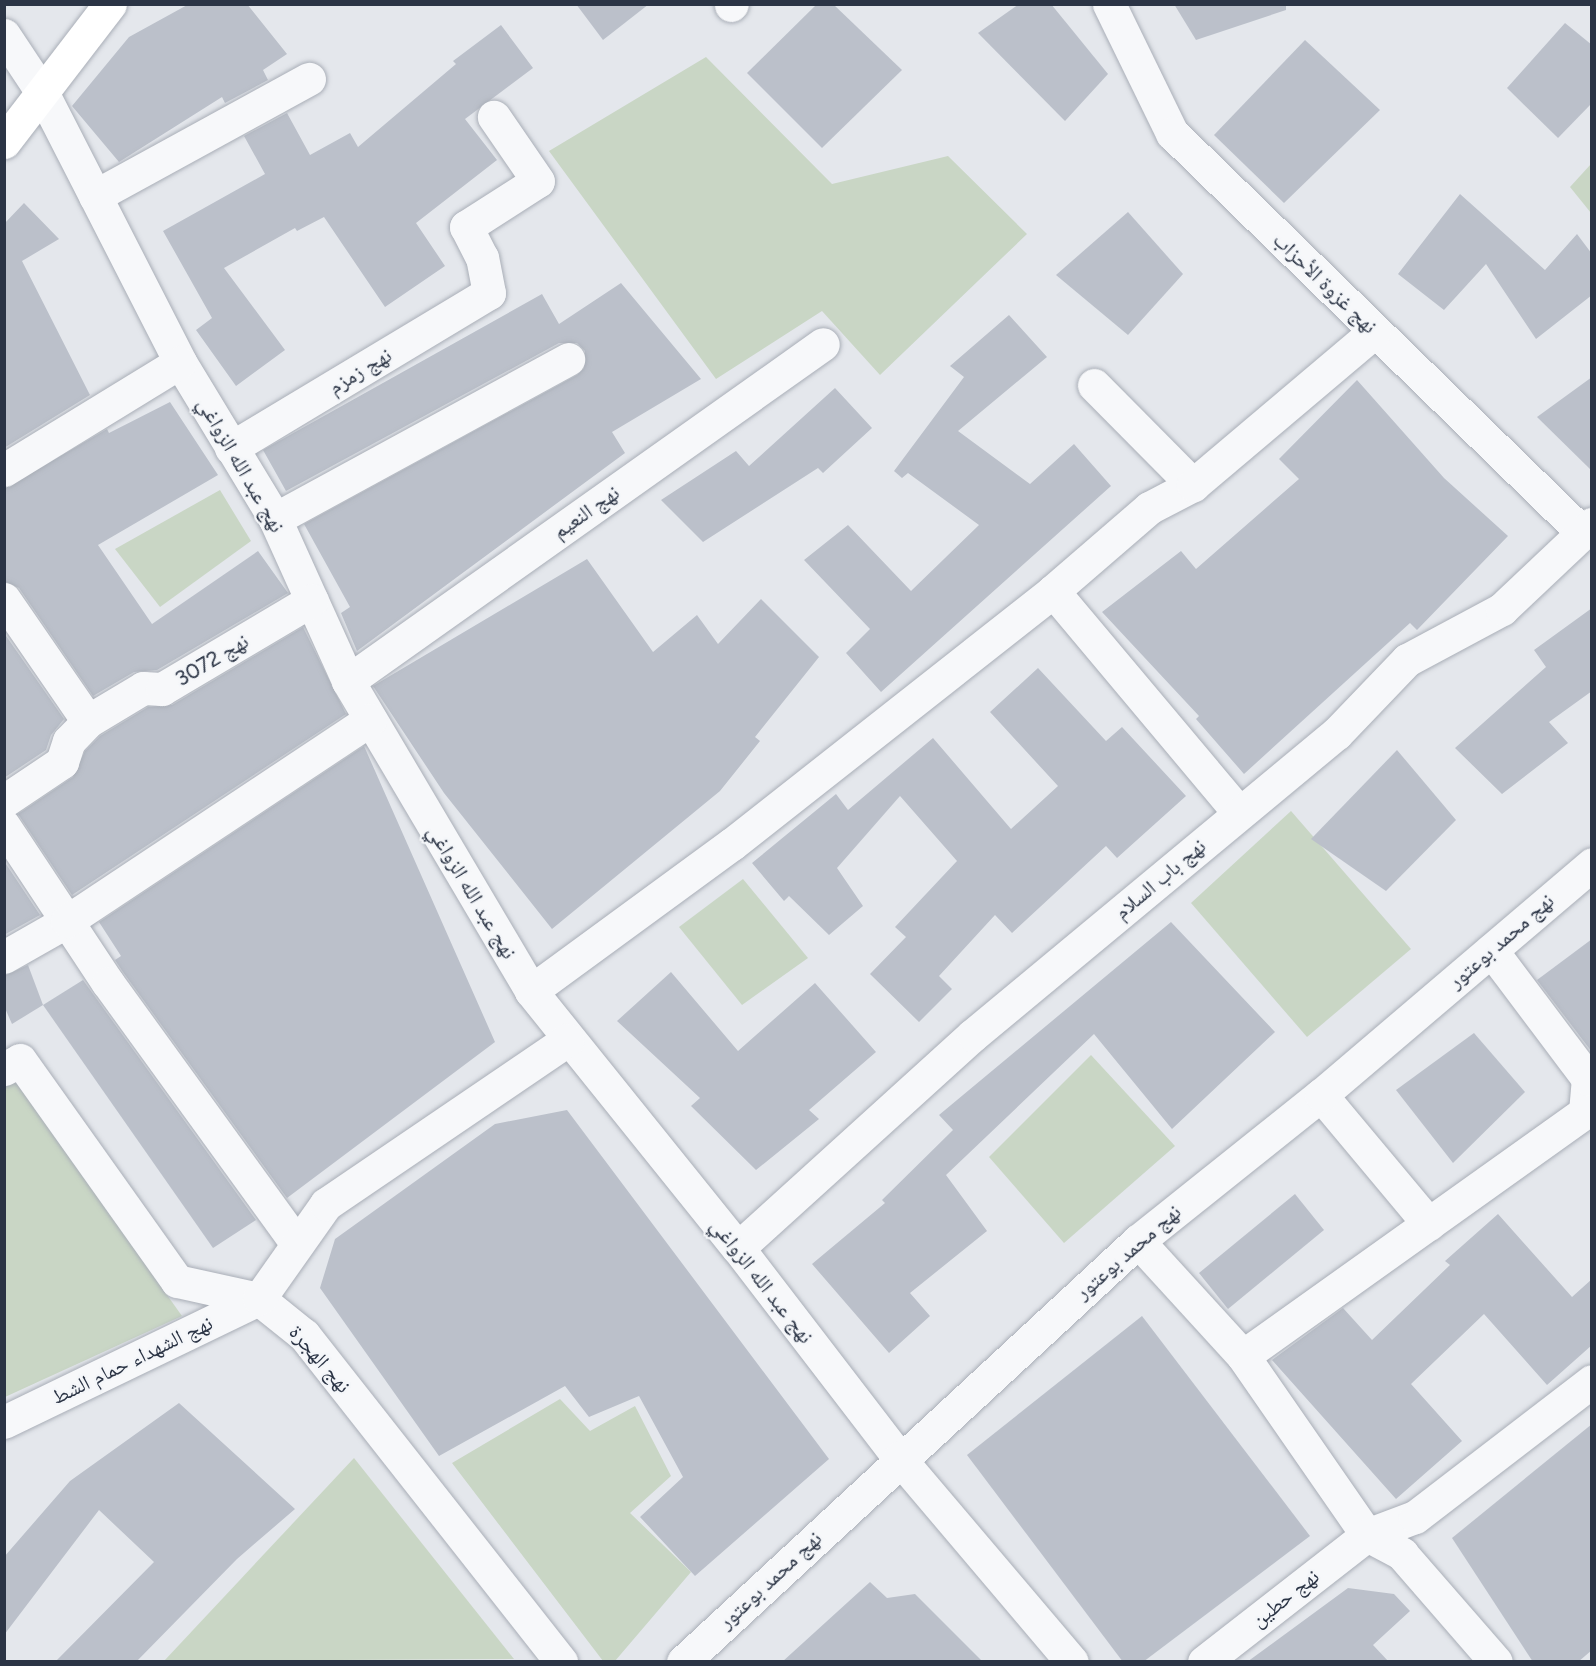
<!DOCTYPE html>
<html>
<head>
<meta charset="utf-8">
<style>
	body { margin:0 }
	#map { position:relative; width:1596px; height:1666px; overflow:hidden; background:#e4e7ec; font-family:Figtree,"Noto Naskh Arabic",sans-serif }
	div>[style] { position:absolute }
	.green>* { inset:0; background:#c9d6c5 }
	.building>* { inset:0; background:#bbc0ca }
	.roads { filter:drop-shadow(0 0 2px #a9aeb7) drop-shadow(0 0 2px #a9aeb7) }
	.street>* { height:33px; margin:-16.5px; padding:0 16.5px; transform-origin:16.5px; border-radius:16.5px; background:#f7f8fa }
	.secondary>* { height:33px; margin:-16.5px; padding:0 16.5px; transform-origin:16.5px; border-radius:16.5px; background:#fff }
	span { translate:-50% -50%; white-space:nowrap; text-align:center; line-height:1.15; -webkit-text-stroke:4.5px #f4f6f9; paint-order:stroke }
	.street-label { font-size:21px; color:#2b3445 }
	.frame { position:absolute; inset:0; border:6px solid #2b3445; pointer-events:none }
</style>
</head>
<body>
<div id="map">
	<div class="green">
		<div style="clip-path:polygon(706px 57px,832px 184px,948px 156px,1027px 234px,880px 375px,822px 311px,716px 379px,549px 151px)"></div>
		<div style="clip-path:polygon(1591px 164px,1591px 213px,1570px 187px)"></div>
		<div style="clip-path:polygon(220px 490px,251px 541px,160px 607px,115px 549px)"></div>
		<div style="clip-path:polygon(1291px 811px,1411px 949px,1307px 1037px,1191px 903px)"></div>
		<div style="clip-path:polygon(743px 879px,808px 958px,742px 1005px,679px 927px)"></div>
		<div style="clip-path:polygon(1091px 1055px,1175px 1146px,1064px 1243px,989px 1157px)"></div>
		<div style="clip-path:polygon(15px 1081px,182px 1316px,5px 1397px,4px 1088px)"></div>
		<div style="clip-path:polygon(560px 1399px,590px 1431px,635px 1406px,671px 1476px,630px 1513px,691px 1572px,615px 1661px,603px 1661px,452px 1463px)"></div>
		<div style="clip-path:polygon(354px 1458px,514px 1659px,164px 1661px)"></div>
	</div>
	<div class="building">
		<div style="clip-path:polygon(189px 4px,247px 4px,287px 54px,263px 70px,268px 80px,225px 103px,222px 97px,119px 162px,72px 106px,129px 37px)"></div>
		<div style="clip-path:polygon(576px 4px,649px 4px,603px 40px)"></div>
		<div style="clip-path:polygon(817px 4px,833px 4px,902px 70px,822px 148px,747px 73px)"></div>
		<div style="clip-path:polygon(1019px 4px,1051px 4px,1108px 74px,1065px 121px,978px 33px)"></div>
		<div style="clip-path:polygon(1174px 4px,1286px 4px,1286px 10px,1196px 40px)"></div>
		<div style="clip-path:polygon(1565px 23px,1592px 45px,1592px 103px,1558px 138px,1507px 88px)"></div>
		<div style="clip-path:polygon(501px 25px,533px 68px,465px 119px,497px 160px,416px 223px,445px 266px,385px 307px,324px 217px,297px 231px,295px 228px,224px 268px,285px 350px,236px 386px,196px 330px,212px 318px,163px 231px,265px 174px,244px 136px,287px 113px,310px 155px,350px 133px,358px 147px,456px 64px,453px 61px)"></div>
		<div style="clip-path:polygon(1305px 40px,1380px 110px,1284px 203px,1214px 135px)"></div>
		<div style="clip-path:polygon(1460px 194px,1545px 270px,1577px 234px,1592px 254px,1592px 295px,1536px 339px,1486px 264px,1444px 310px,1398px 274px)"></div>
		<div style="clip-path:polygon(24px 203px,59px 239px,22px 261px,90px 395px,4px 448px,4px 224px)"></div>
		<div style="clip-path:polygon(1128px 212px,1183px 274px,1128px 335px,1056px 275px)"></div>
		<div style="clip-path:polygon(621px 283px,701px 379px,612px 432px,625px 453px,357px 651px,341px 613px,350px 607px,304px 524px,577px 375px,584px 368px,585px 351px,577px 343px,559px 343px,286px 491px,263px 450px,542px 294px,559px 324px)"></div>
		<div style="clip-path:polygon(1009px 315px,1047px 357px,958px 431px,1030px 484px,1074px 444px,1111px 486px,881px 692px,846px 653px,870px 629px,804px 560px,848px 525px,911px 591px,979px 525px,908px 473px,902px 478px,894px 471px,964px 377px,950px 366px)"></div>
		<div style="clip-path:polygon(1592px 377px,1592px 471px,1537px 417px)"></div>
		<div style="clip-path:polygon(1357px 380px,1444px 478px,1508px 536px,1417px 630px,1410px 623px,1244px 774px,1196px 719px,1199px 716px,1102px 612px,1181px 551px,1196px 569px,1299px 479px,1279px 459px)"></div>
		<div style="clip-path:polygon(835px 388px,872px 428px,823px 473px,818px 468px,703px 542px,661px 500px,736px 451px,749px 466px)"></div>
		<div style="clip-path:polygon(170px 402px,218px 475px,98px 545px,152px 624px,258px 551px,288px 593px,157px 670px,134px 672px,93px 696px,19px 588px,4px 581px,4px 489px,107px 429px,109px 433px)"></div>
		<div style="clip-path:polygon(587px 559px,653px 652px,697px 615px,718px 644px,761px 599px,819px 657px,755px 737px,760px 741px,720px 791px,552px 929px,444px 793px,373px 686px)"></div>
		<div style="clip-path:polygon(1592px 608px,1592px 691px,1549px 722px,1568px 743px,1502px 794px,1455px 748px,1546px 667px,1534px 650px)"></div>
		<div style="clip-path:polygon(303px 627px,346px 714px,72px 895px,18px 814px,73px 777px,85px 751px,100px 736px,148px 707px,172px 705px)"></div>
		<div style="clip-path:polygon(4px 633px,64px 719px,51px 735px,46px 750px,4px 778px)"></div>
		<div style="clip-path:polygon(1038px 668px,1106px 741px,1122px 727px,1186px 796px,1117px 858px,1106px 846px,1012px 933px,995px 915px,939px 976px,952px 989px,919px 1022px,870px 974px,906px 937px,895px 927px,957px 861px,900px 796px,837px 868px,863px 906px,829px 935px,789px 896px,784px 901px,752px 863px,836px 794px,848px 810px,933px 738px,1011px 829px,1058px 786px,990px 712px)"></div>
		<div style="clip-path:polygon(364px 746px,495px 1042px,287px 1198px,123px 972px,115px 960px,121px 956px,99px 922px)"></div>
		<div style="clip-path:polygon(1397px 750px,1456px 820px,1386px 891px,1311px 839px)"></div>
		<div style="clip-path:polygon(4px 861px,40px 915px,4px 935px)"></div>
		<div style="clip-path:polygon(1171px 922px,1275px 1032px,1172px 1129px,1094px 1034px,946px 1175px,987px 1231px,910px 1293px,930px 1316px,889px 1353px,812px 1264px,885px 1203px,882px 1200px,953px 1130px,939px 1115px)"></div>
		<div style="clip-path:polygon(1592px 939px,1592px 1052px,1537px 980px)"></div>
		<div style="clip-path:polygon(28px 965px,43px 1005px,12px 1024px,4px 1006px,4px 976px)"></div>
		<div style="clip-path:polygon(671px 972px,738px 1051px,815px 983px,876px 1052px,809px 1110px,819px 1119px,756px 1170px,691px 1106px,700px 1098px,617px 1021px)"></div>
		<div style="clip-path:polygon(83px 980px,256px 1220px,213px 1248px,43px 1005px)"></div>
		<div style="clip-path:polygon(1474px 1033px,1525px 1092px,1453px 1163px,1396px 1090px)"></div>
		<div style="clip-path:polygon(567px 1110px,829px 1459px,695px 1576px,640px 1517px,683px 1477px,639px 1396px,589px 1417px,565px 1386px,439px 1456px,320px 1288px,335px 1239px,495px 1124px)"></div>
		<div style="clip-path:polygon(1295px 1194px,1324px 1230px,1228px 1309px,1199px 1273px)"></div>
		<div style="clip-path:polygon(1498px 1214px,1572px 1297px,1592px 1279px,1592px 1345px,1547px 1385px,1484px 1314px,1411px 1384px,1462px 1441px,1396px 1499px,1272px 1360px,1343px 1308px,1372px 1340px,1450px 1265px,1445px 1261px)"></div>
		<div style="clip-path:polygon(1142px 1316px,1310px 1536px,1143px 1662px,1123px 1662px,967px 1455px)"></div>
		<div style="clip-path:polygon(179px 1403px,295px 1509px,237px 1559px,136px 1662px,55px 1662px,154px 1562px,99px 1510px,4px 1635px,4px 1557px,70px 1481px)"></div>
		<div style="clip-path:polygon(1592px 1424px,1592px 1650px,1578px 1662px,1533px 1662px,1452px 1538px)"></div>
		<div style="clip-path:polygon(870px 1582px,887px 1598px,915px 1594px,983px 1662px,782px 1662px)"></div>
		<div style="clip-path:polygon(1348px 1588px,1394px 1594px,1410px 1611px,1373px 1645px,1389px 1662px,1247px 1662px)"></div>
	</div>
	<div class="roads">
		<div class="street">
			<div style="left:1109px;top:4px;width:144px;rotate:64deg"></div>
			<div style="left:1172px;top:133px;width:572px;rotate:44.22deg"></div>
			<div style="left:731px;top:5px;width:1px;rotate:-45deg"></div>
			<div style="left:4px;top:35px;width:71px;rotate:56.5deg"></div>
			<div style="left:43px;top:94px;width:301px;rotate:62.9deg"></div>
			<div style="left:180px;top:362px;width:184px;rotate:58.8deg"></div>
			<div style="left:275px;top:519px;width:178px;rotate:65.7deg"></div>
			<div style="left:348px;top:681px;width:360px;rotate:59.4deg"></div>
			<div style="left:531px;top:991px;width:330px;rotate:51.2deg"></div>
			<div style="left:738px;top:1248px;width:265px;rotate:52.5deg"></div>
			<div style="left:899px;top:1458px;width:267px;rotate:49.7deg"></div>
			<div style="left:95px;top:196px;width:244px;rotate:-28.7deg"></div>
			<div style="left:1094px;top:385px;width:141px;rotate:45.3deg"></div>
			<div style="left:231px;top:448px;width:301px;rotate:-31deg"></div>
			<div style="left:489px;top:293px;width:36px;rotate:-101deg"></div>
			<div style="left:482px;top:258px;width:35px;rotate:-117deg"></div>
			<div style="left:466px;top:227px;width:85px;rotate:-32.6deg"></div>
			<div style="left:538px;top:181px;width:78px;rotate:-124.5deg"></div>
			<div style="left:4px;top:470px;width:206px;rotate:-31.5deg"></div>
			<div style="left:275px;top:519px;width:334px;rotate:-28.6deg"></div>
			<div style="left:1053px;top:591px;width:290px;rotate:50deg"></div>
			<div style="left:4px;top:599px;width:148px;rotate:55.5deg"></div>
			<div style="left:348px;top:681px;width:582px;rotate:-35.35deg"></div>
			<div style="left:4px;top:801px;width:70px;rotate:-33.9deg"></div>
			<div style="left:62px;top:762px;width:22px;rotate:-72deg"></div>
			<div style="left:69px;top:741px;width:28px;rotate:-46deg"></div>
			<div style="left:88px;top:721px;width:64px;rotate:-31deg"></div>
			<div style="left:143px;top:688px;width:19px;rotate:3deg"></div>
			<div style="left:162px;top:689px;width:174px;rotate:-30.7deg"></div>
			<div style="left:4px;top:826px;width:188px;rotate:56.5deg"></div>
			<div style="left:108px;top:983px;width:322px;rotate:54.1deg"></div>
			<div style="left:4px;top:957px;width:73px;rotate:-29.7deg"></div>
			<div style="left:67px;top:921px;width:364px;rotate:-33.6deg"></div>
			<div style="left:531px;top:991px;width:249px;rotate:-36.2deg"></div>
			<div style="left:732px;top:844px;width:409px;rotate:-38.2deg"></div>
			<div style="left:1053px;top:591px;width:127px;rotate:-40.8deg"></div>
			<div style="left:1149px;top:508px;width:50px;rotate:-27.6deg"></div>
			<div style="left:1193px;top:485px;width:237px;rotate:-40.2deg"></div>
			<div style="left:4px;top:1069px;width:18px;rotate:-29deg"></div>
			<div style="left:20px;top:1060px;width:271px;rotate:54.6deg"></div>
			<div style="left:177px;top:1281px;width:84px;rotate:12.4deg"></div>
			<div style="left:259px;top:1299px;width:58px;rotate:38.7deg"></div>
			<div style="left:304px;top:1335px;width:416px;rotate:51.8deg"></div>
			<div style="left:1321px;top:1095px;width:168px;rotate:50.1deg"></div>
			<div style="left:1138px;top:1241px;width:156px;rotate:47.6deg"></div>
			<div style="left:1243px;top:1356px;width:218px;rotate:55.3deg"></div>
			<div style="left:1367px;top:1535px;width:40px;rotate:28deg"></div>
			<div style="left:1402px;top:1554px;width:143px;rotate:49deg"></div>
			<div style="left:738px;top:1248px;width:317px;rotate:-42.2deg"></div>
			<div style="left:973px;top:1035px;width:472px;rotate:-39.7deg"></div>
			<div style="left:1336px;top:734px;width:103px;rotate:-46.2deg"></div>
			<div style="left:1407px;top:660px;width:108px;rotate:-28.2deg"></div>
			<div style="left:1502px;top:609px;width:124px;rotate:-43.4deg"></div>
			<div style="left:1243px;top:1356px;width:420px;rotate:-35.5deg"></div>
			<div style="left:1585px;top:1112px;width:33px;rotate:-85deg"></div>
			<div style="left:1588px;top:1079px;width:161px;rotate:-126.9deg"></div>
			<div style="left:4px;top:1422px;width:283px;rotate:-25.8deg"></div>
			<div style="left:259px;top:1299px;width:116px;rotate:-54.8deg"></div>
			<div style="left:326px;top:1204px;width:292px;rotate:-34.2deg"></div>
			<div style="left:683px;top:1662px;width:620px;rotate:-42.78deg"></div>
			<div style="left:1138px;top:1241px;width:234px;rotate:-38.6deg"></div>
			<div style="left:1321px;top:1095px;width:356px;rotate:-40.4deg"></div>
			<div style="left:1204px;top:1662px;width:207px;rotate:-37.9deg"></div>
			<div style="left:1367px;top:1535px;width:51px;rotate:-20.6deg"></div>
			<div style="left:1415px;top:1517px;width:223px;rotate:-37.5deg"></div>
		</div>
		<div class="secondary">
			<div style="left:4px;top:142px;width:174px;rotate:-52.5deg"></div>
		</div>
	</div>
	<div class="street-label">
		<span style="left:1325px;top:283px;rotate:44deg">نهج غزوة الأحزاب</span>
		<span style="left:360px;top:371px;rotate:-31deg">نهج زمزم</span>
		<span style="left:241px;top:465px;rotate:60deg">نهج عبد الله الزواغي</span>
		<span style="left:586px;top:512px;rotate:-35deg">نهج النعيم</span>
		<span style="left:212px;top:660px;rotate:-31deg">نهج 3072</span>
		<span style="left:1160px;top:879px;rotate:-40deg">نهج باب السلام</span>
		<span style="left:472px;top:892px;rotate:59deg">نهج عبد الله الزواغي</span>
		<span style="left:1501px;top:941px;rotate:-41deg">نهج محمد بوعتور</span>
		<span style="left:1128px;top:1252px;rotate:-41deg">نهج محمد بوعتور</span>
		<span style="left:762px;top:1281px;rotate:52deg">نهج عبد الله الزواغي</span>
		<span style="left:320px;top:1359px;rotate:49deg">نهج الهجرة</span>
		<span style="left:132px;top:1360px;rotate:-26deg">نهج الشهداء حمام الشط</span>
		<span style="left:770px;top:1580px;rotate:-43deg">نهج محمد بوعتور</span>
		<span style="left:1285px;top:1598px;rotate:-38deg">نهج حطين</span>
	</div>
	<div class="frame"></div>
</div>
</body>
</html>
